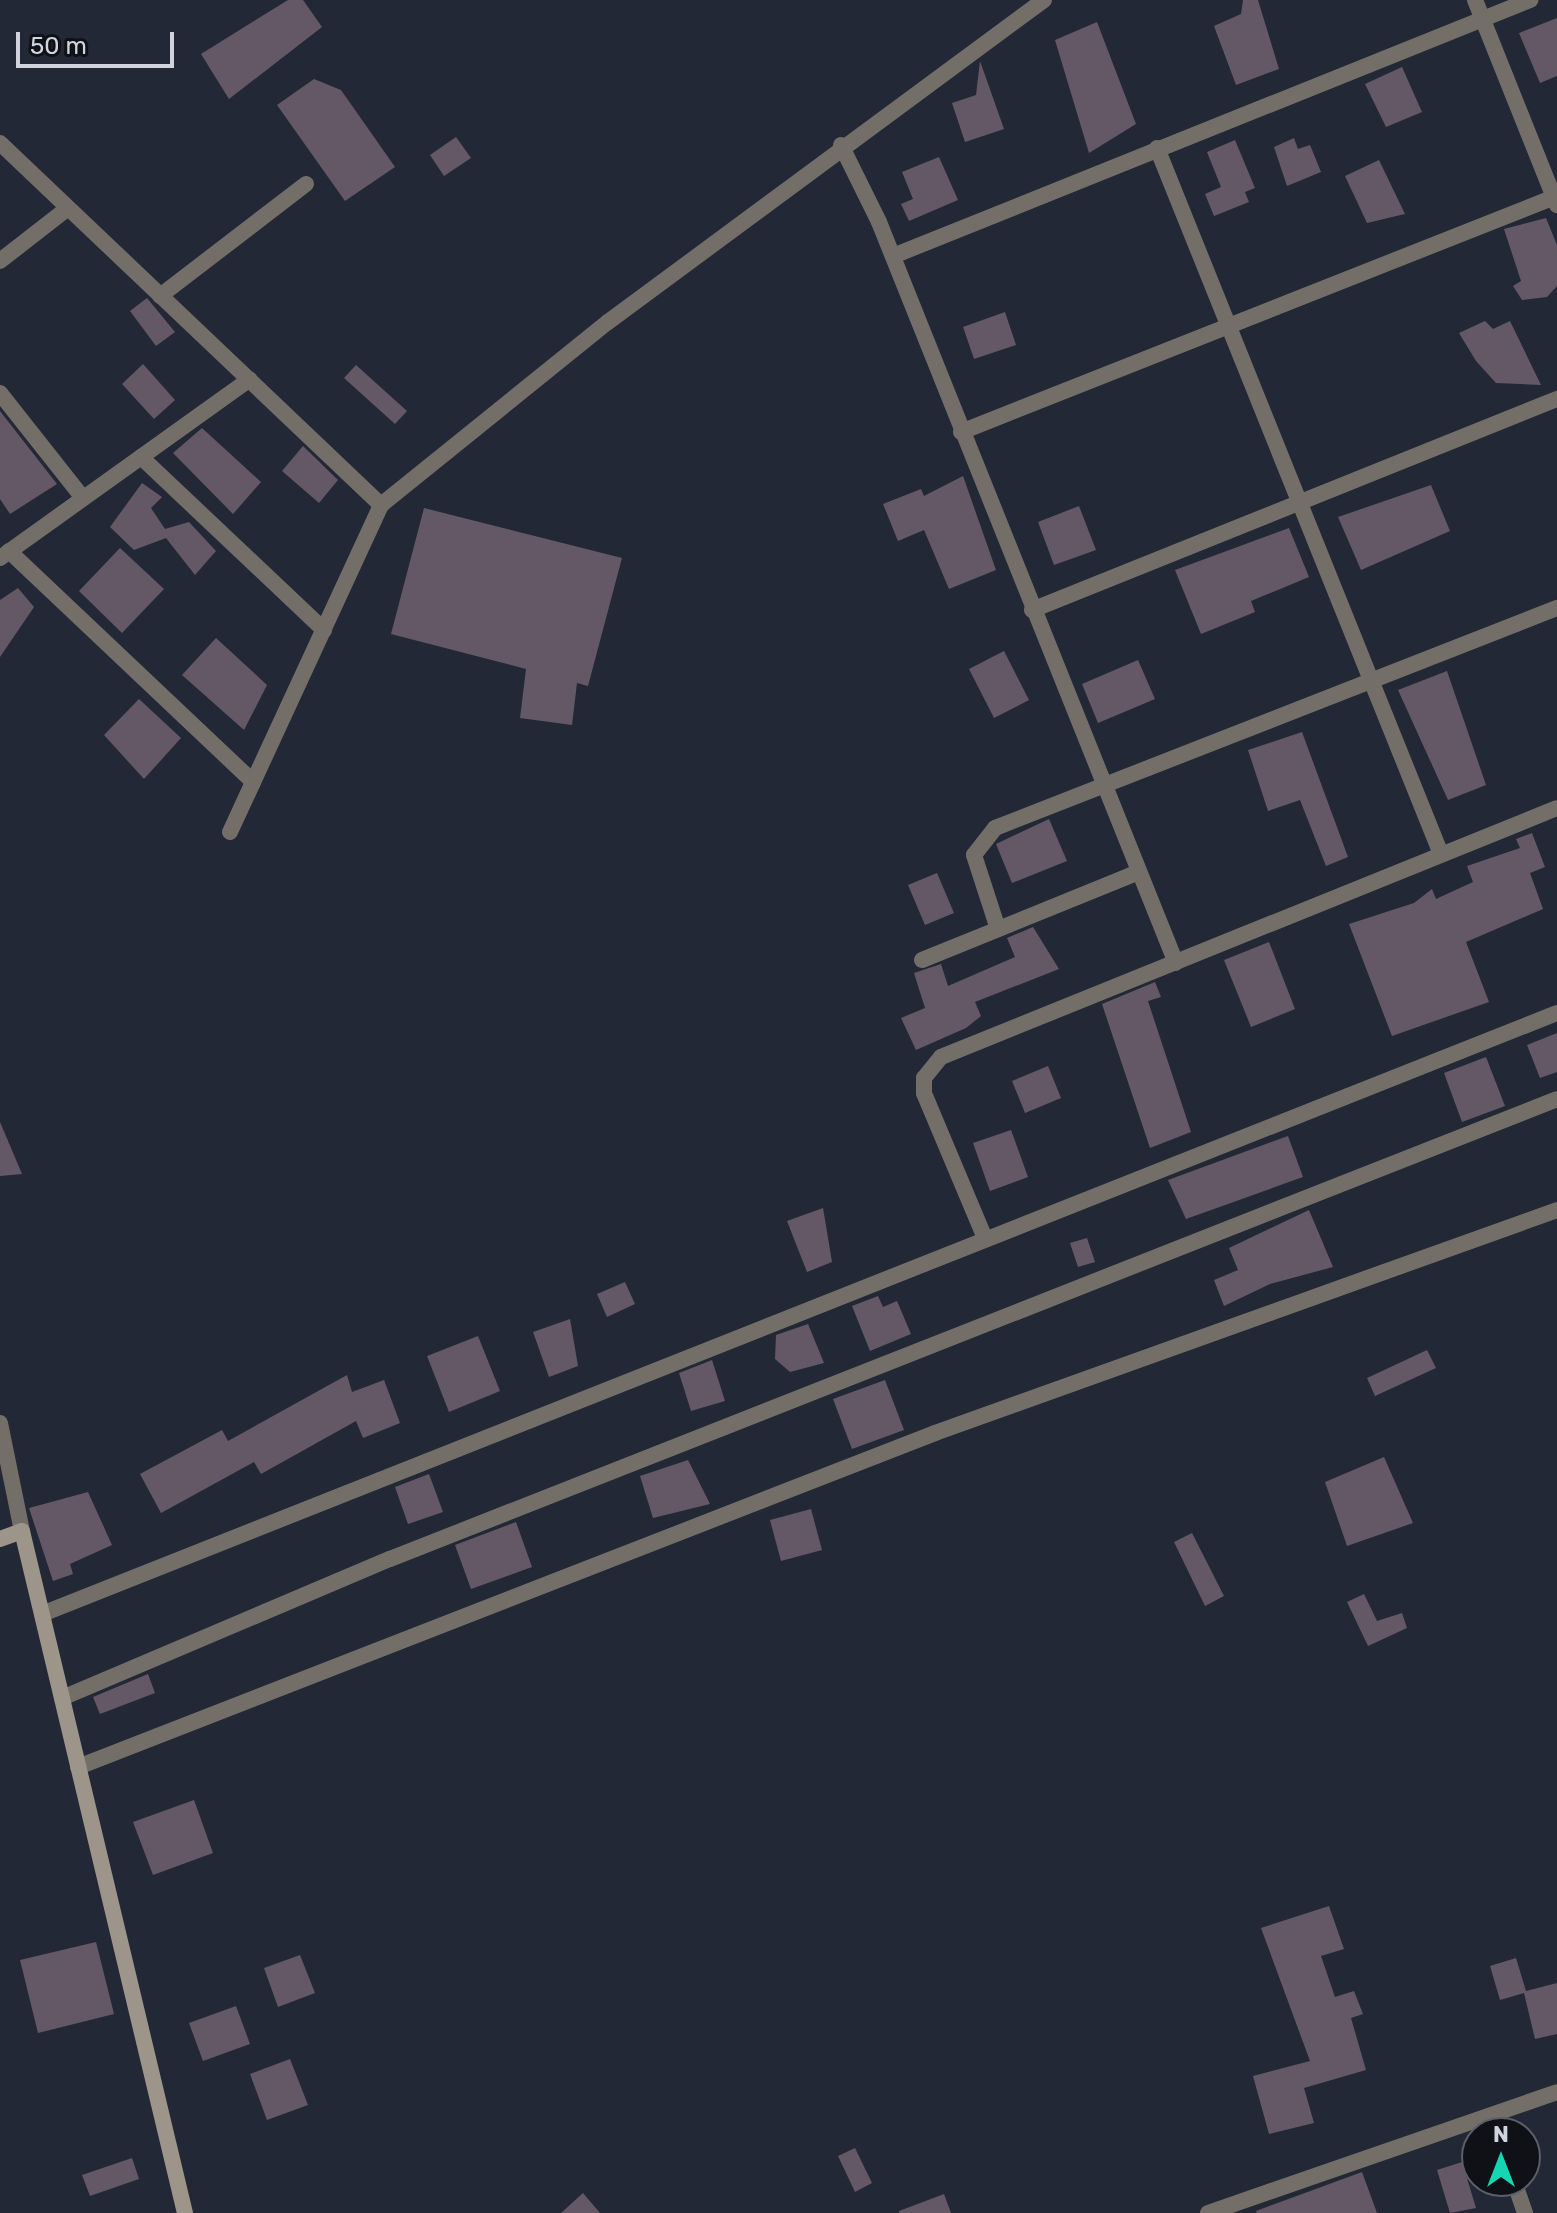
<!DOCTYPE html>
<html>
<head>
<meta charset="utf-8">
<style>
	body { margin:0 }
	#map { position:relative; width:1557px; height:2213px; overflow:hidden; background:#232836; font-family:Rubik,sans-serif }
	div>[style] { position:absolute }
	.building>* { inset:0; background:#645867 }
	.street>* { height:16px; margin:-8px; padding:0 8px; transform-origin:8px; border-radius:8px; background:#736e67 }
	.secondary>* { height:16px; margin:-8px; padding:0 8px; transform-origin:8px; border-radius:8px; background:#9d958a }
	span { translate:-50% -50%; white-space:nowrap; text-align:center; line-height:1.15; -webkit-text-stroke:6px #0f1117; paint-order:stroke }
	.north { position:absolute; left:1461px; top:2117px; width:80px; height:80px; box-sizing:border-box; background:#0f1117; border:2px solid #5d5f67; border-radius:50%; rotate:0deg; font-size:22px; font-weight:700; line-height:32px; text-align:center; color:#d1d4de }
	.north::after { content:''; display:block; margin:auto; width:28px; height:36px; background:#15d5b3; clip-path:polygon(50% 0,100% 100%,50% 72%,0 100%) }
	.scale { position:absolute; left:16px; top:32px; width:158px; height:36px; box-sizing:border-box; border:4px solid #d1d4de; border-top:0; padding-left:10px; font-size:24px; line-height:28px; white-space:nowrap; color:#d1d4de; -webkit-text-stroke:6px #0f1117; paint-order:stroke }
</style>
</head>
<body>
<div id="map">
	<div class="building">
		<div style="clip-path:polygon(288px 0,303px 0,322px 27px,229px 99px,201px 54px)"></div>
		<div style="clip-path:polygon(1243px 0,1258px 0,1279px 69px,1236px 85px,1214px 26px,1241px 14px)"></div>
		<div style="clip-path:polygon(1557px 18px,1557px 76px,1540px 83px,1519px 33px)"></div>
		<div style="clip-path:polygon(1097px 22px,1136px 124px,1089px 153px,1055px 40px)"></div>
		<div style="clip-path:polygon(980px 61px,1004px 129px,965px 142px,952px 103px,976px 95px)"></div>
		<div style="clip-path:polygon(1402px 67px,1422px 112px,1386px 127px,1365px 84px)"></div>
		<div style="clip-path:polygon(314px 79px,341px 90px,395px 167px,345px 201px,277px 105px)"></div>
		<div style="clip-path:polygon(456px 137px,471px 158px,444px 176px,430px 155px)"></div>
		<div style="clip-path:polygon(1294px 138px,1298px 149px,1310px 145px,1321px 172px,1287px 186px,1274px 147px)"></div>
		<div style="clip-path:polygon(1235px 140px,1255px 188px,1245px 192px,1249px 202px,1214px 216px,1205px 194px,1221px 187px,1207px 152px)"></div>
		<div style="clip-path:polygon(939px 157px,958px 200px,909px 221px,901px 204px,913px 199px,902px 172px)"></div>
		<div style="clip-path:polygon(1379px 160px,1405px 214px,1367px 223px,1345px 176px)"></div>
		<div style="clip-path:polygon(1546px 218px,1557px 245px,1557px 286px,1547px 297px,1522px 300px,1513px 286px,1521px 281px,1504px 229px)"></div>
		<div style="clip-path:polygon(147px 298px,175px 332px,156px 346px,130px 311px)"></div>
		<div style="clip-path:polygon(1005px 312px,1016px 345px,974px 359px,963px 327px)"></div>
		<div style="clip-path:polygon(1485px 321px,1493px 329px,1510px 321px,1541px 385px,1496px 383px,1476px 361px,1459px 333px)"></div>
		<div style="clip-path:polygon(143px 364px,175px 400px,154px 419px,122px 384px)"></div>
		<div style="clip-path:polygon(356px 365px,407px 411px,395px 424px,344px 378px)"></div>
		<div style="clip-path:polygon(0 411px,57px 484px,10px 514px,0 499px)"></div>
		<div style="clip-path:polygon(202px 428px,261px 482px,233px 514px,173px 453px)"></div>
		<div style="clip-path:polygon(303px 446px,338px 480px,319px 503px,282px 471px)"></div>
		<div style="clip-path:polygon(963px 476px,996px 570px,949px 589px,924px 530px,898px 541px,883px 504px,921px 489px,924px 496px)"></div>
		<div style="clip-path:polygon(142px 483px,162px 497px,151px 508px,165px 529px,189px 522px,216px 551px,195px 575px,166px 538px,134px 550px,110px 527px)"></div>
		<div style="clip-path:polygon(1431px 485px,1450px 531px,1361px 570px,1338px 517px)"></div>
		<div style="clip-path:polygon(1079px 506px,1096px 550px,1054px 565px,1038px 522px)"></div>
		<div style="clip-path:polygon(424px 508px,622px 558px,588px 686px,577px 683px,572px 725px,520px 718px,526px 669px,391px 634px)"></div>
		<div style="clip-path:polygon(1289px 528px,1309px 577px,1251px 601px,1255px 612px,1201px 634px,1175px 570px)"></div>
		<div style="clip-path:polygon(120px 548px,164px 589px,122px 633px,79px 591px)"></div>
		<div style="clip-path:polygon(18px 588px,34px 607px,0 657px,0 600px)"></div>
		<div style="clip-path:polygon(216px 638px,267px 685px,244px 730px,182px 675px)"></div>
		<div style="clip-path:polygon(1004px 651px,1029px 700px,994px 718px,969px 669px)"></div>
		<div style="clip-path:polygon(1138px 660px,1155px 699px,1098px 723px,1082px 684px)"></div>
		<div style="clip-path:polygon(1447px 671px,1486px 785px,1448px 800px,1398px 690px)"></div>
		<div style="clip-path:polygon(139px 699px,181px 738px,144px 779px,104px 735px)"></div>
		<div style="clip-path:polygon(1302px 732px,1348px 857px,1326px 866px,1300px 800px,1268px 811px,1248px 750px)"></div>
		<div style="clip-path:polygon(1049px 819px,1067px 861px,1012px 883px,996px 844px)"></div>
		<div style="clip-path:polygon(1532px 833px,1545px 867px,1530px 873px,1543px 909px,1466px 942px,1489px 1002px,1392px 1036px,1349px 924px,1414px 903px,1432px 889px,1436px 899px,1473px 882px,1467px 866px,1520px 848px,1516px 839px)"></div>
		<div style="clip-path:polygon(937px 873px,954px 913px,925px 925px,908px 885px)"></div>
		<div style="clip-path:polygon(1033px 927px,1059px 969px,975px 1002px,981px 1016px,966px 1028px,916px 1050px,901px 1018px,925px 1008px,914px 973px,941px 964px,948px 986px,1015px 957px,1007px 938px)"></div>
		<div style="clip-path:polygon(1269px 942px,1295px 1009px,1251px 1027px,1224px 960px)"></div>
		<div style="clip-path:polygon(1155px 982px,1161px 997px,1148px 1001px,1191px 1132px,1150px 1148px,1102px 1004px)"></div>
		<div style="clip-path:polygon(1557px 1033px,1557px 1072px,1540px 1078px,1527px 1045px)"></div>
		<div style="clip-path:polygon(1486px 1057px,1505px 1106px,1462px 1122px,1444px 1073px)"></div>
		<div style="clip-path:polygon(1048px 1066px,1061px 1098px,1025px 1113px,1012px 1081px)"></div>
		<div style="clip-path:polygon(0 1122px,22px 1174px,0 1176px)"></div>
		<div style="clip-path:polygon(1011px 1130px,1028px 1177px,990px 1191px,973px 1143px)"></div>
		<div style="clip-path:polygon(1288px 1136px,1303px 1177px,1186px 1219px,1168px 1180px)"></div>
		<div style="clip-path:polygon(823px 1208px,832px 1262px,807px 1272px,787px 1221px)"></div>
		<div style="clip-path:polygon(1309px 1210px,1333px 1267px,1270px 1284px,1224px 1306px,1214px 1280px,1238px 1270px,1229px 1248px)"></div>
		<div style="clip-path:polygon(1087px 1238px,1095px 1262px,1078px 1267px,1070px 1243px)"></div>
		<div style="clip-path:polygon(625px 1282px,635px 1304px,607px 1317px,597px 1294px)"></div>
		<div style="clip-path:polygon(878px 1296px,883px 1307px,897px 1301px,911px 1334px,870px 1351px,852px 1306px)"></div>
		<div style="clip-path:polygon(570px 1319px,578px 1366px,549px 1377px,533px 1332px)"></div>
		<div style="clip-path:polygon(808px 1324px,824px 1363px,790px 1372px,775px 1359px,776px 1335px)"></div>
		<div style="clip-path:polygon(478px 1336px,500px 1391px,449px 1412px,427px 1356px)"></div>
		<div style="clip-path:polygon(1427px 1350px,1436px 1368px,1375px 1396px,1367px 1378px)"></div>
		<div style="clip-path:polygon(712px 1360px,725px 1401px,691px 1411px,679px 1373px)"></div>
		<div style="clip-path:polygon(347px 1375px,352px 1392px,384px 1380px,400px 1423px,363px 1438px,356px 1421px,261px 1474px,254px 1462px,161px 1513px,140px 1474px,222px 1430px,228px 1441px)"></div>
		<div style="clip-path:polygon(885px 1380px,904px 1430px,852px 1449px,833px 1399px)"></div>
		<div style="clip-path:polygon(1384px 1457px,1413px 1523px,1347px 1546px,1325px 1482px)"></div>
		<div style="clip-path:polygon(688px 1460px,710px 1504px,653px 1518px,640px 1476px)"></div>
		<div style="clip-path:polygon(429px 1474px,443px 1512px,408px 1524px,395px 1487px)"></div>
		<div style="clip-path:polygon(88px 1492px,112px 1545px,70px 1564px,73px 1574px,53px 1581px,29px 1508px)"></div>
		<div style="clip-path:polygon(811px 1509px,822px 1550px,781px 1561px,770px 1520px)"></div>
		<div style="clip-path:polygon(516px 1522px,532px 1567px,471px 1589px,455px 1545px)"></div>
		<div style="clip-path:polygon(1192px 1533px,1224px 1596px,1205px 1606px,1174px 1542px)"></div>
		<div style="clip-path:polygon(1364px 1594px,1377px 1621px,1402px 1613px,1407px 1628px,1368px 1646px,1347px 1602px)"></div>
		<div style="clip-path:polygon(148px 1674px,155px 1693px,100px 1714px,93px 1697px)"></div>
		<div style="clip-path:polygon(194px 1800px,213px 1853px,153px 1875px,133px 1822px)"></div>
		<div style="clip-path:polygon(1329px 1906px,1344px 1949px,1321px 1956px,1335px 1997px,1354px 1991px,1363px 2014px,1351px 2018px,1366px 2070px,1304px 2088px,1314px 2123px,1269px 2134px,1253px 2076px,1310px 2061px,1261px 1928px)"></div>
		<div style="clip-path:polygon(96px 1942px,114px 2014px,38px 2033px,20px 1960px)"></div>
		<div style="clip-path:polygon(300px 1955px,315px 1993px,278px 2007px,264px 1968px)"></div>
		<div style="clip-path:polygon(1516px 1958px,1526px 1991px,1557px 1983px,1557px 2034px,1535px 2039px,1524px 1993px,1500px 2000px,1490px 1966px)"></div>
		<div style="clip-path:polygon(236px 2006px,250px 2044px,203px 2061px,189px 2023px)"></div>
		<div style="clip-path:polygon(290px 2059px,308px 2105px,267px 2120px,250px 2074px)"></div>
		<div style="clip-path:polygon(855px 2148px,872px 2183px,855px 2192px,838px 2156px)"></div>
		<div style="clip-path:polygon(132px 2158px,139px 2179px,90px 2196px,82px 2175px)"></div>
		<div style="clip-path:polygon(1462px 2162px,1476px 2208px,1450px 2213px,1437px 2170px)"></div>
		<div style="clip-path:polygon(1362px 2172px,1377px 2213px,1257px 2213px,1256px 2211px)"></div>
		<div style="clip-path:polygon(583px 2193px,600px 2213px,561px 2213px)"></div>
		<div style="clip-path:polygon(944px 2194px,951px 2213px,899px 2213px,899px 2211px)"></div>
	</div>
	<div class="street">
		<div style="left:1475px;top:0;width:221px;rotate:68.2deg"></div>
		<div style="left:0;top:143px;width:526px;rotate:43.54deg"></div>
		<div style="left:841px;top:145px;width:86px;rotate:63.7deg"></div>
		<div style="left:879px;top:222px;width:798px;rotate:68.16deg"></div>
		<div style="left:1157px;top:148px;width:761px;rotate:68.09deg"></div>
		<div style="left:893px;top:256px;width:687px;rotate:-21.89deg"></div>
		<div style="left:0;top:261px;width:86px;rotate:-37.9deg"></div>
		<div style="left:160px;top:296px;width:184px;rotate:-37.5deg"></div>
		<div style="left:0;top:393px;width:134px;rotate:51.7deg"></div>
		<div style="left:961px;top:432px;width:641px;rotate:-21.6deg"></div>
		<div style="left:141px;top:457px;width:252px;rotate:43.4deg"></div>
		<div style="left:9px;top:551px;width:336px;rotate:43.4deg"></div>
		<div style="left:0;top:558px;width:307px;rotate:-35.6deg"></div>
		<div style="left:1032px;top:610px;width:566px;rotate:-21.9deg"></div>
		<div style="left:230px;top:832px;width:360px;rotate:-65.2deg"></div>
		<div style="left:381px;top:505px;width:292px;rotate:-38.9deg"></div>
		<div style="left:608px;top:322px;width:542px;rotate:-36.45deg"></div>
		<div style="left:998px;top:929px;width:78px;rotate:-108deg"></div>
		<div style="left:974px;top:855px;width:34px;rotate:-52deg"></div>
		<div style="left:995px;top:828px;width:604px;rotate:-21.38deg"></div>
		<div style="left:922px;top:960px;width:234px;rotate:-22.1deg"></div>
		<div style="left:984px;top:1236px;width:155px;rotate:-112.8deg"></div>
		<div style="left:924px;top:1093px;width:15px;rotate:-90deg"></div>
		<div style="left:924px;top:1078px;width:27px;rotate:-51deg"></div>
		<div style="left:941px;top:1057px;width:664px;rotate:-22.01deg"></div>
		<div style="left:0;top:1423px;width:110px;rotate:78.5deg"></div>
		<div style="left:42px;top:1614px;width:1630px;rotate:-21.64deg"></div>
		<div style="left:62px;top:1698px;width:356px;rotate:-23deg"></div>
		<div style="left:390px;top:1559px;width:1254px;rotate:-21.51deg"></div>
		<div style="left:78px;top:1767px;width:920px;rotate:-21.29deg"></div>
		<div style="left:935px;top:1433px;width:661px;rotate:-19.72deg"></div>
		<div style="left:1496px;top:2114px;width:20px;rotate:75deg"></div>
		<div style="left:1514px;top:2181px;width:34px;rotate:71deg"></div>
		<div style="left:1208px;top:2213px;width:369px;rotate:-19.1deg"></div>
	</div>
	<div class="secondary">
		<div style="left:0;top:1539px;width:23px;rotate:-20deg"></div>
		<div style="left:22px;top:1531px;width:701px;rotate:76.56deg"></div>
	</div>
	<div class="north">N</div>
	<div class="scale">50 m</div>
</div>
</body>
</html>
